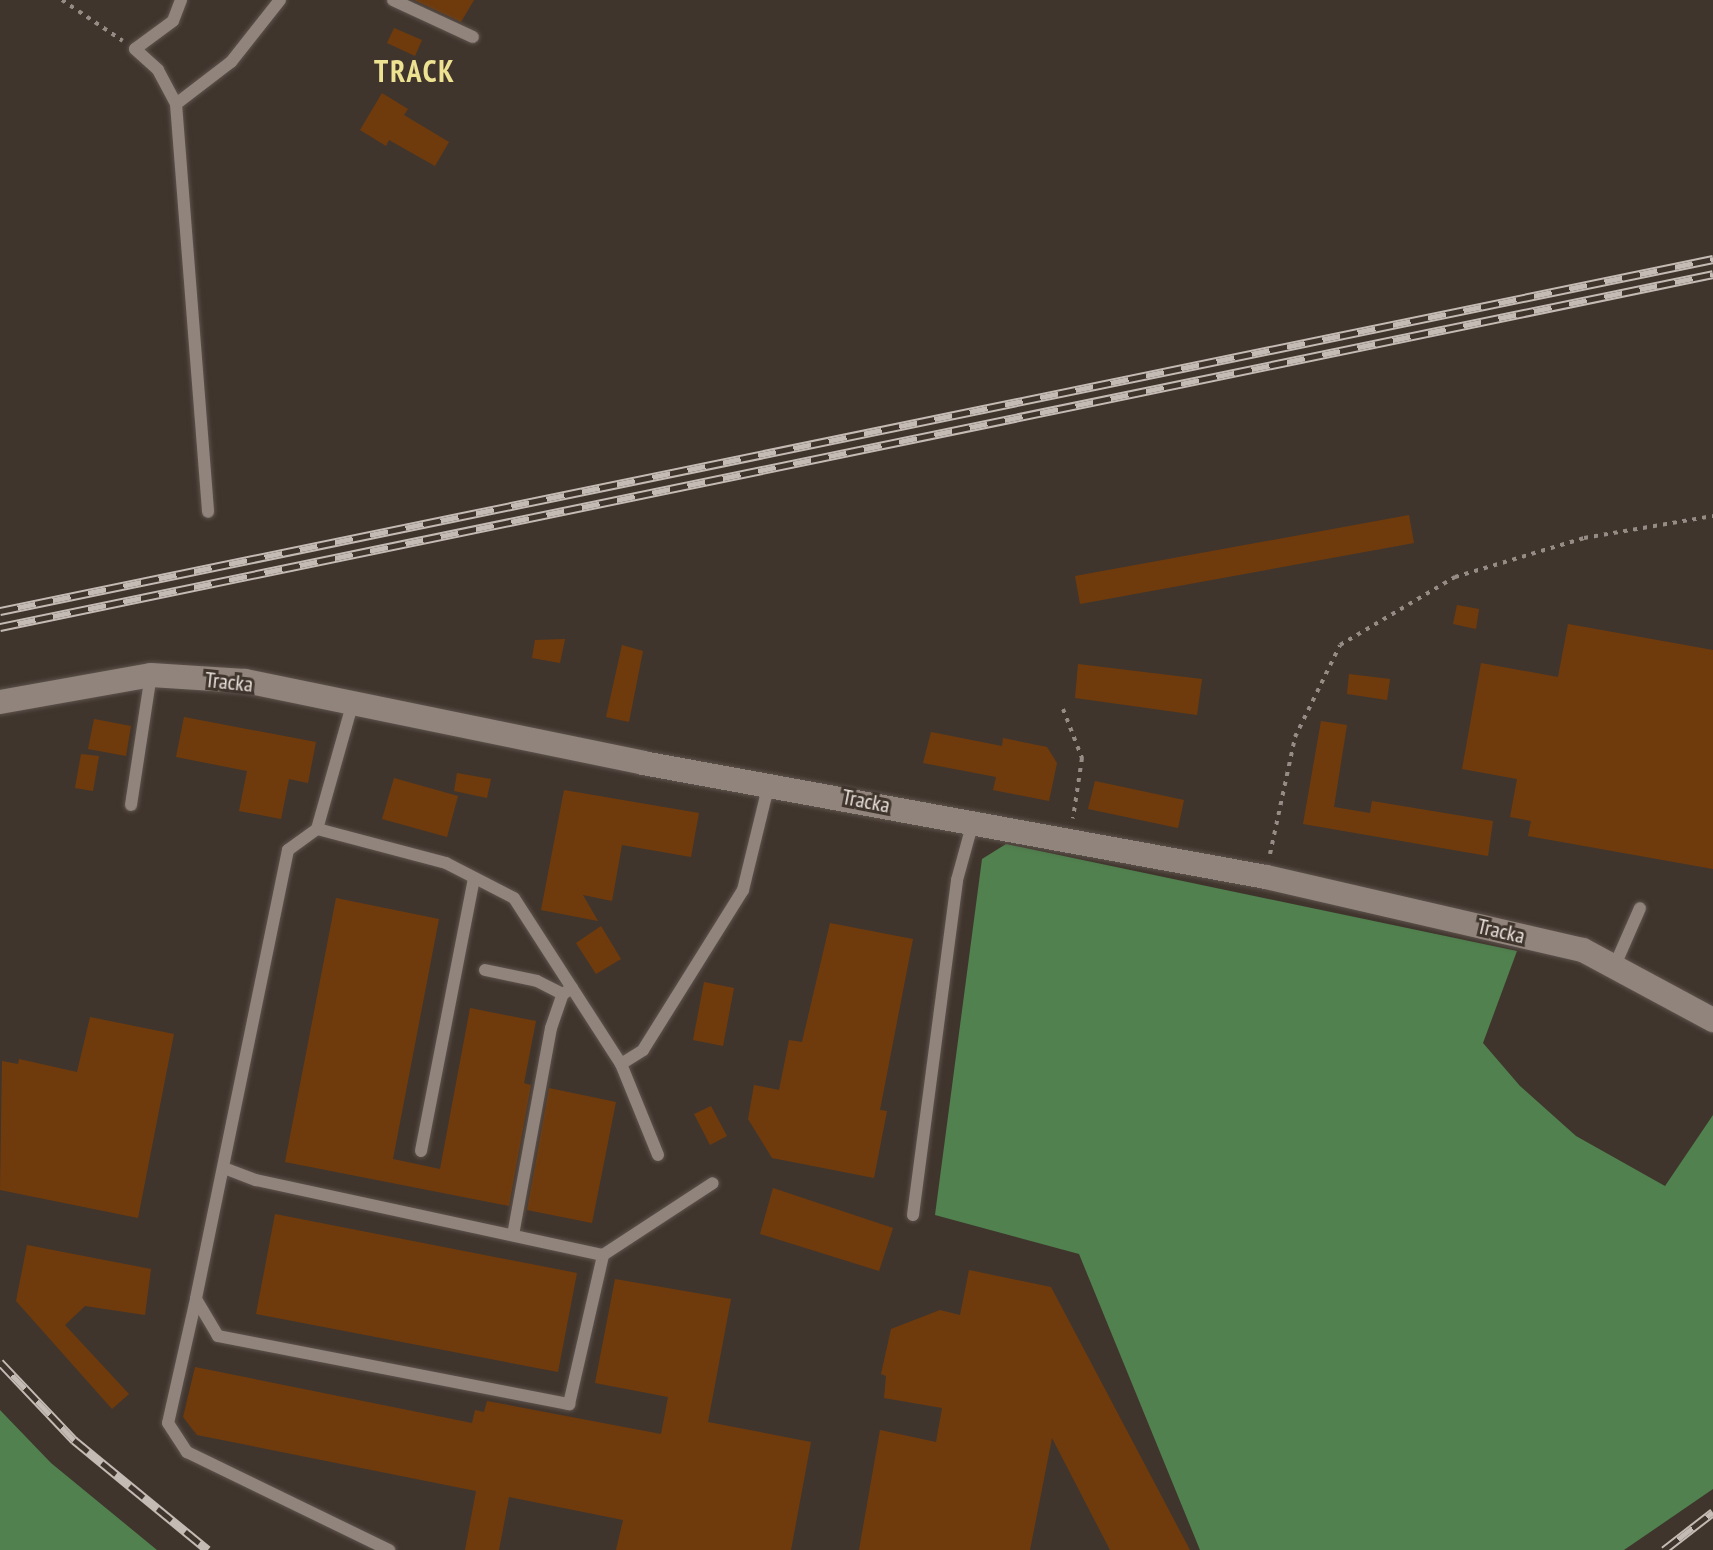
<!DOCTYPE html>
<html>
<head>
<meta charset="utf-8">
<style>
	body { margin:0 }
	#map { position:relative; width:1713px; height:1550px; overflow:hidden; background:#40352d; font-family:"PT Sans Narrow",sans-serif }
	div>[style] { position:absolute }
	.forest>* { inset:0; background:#50814e }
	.building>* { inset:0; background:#703b0c }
	.path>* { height:4px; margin-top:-2px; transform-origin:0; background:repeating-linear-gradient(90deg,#968c86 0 4px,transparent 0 10px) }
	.roads { filter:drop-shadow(0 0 2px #5d534d) drop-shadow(0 0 2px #5d534d) }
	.lane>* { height:12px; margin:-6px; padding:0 6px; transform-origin:6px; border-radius:6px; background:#91847c }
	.street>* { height:24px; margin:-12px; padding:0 12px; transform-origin:12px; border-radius:12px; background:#91847c }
	.rail>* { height:9px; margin-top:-4.5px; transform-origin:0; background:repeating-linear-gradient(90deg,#40352d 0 18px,#c4bbb5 0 36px); box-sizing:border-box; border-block:2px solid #c4bbb5 }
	span { translate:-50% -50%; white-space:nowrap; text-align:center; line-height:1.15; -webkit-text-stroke:6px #40352d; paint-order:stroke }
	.street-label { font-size:22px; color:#eae2dd }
	.district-label { font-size:30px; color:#ede192; font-weight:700; letter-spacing:2px }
</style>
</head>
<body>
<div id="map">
	<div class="forest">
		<div style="clip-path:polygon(1006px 844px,1517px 951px,1483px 1043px,1520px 1086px,1576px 1136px,1665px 1186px,1713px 1115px,1713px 1489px,1624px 1550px,1200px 1550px,1079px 1254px,935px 1215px,982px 859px)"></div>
		<div style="clip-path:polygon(0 1410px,51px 1463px,157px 1550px,0 1550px)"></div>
	</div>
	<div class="building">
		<div style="clip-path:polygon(414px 0,474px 0,461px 22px)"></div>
		<div style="clip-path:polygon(394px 28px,422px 40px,415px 56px,387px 43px)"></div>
		<div style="clip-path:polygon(382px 93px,408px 109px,404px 115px,449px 142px,435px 166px,389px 140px,386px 146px,360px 130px)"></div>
		<div style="clip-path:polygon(1409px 515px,1414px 543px,1080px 604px,1075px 576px)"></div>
		<div style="clip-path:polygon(1457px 605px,1479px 609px,1476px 629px,1453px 624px)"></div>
		<div style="clip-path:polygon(1568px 624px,1713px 650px,1713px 869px,1528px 836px,1531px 821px,1510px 817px,1517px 779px,1462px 769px,1481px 663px,1558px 677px)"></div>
		<div style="clip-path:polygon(565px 639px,560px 663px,532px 658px,535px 640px)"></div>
		<div style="clip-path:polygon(622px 645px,643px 651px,629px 722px,606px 717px)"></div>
		<div style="clip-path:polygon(1078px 664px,1202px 679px,1197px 715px,1075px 698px)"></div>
		<div style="clip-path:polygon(1349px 674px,1390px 679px,1387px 700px,1347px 694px)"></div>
		<div style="clip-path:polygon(184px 717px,316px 742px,308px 783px,289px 779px,281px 819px,239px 811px,247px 771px,176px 757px)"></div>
		<div style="clip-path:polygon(94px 719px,131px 726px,126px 756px,88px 749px)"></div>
		<div style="clip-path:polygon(1321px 721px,1347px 725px,1334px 807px,1370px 813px,1372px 801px,1493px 821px,1488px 856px,1303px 824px)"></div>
		<div style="clip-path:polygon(931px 732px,1002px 746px,1003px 738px,1047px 747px,1057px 763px,1049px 801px,993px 790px,996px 777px,923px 763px)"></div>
		<div style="clip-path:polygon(81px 754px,99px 756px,93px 791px,75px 788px)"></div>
		<div style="clip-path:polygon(457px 773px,491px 779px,487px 798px,454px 791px)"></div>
		<div style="clip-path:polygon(394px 778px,458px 796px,447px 837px,382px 819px)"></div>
		<div style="clip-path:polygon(1095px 781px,1184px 800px,1178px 828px,1088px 809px)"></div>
		<div style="clip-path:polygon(564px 790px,699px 813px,691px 857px,622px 845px,612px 901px,583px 895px,598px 921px,541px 910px)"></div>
		<div style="clip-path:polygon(336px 898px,439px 919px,393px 1159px,440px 1169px,470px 1008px,536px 1021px,524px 1083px,531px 1085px,509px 1206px,285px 1162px)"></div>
		<div style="clip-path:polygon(830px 923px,913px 939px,880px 1110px,887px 1111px,874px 1178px,772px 1158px,748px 1119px,754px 1085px,779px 1090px,789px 1040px,802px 1042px)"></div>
		<div style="clip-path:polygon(601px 926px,621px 959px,596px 974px,576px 943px)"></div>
		<div style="clip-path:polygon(704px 982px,734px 988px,723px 1046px,693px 1040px)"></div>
		<div style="clip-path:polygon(90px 1017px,174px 1034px,138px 1218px,0 1190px,2px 1061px,18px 1064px,19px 1059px,77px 1072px)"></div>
		<div style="clip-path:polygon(549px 1088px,616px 1102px,592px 1223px,527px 1210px)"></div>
		<div style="clip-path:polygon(711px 1106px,727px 1136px,710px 1145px,694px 1114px)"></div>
		<div style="clip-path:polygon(773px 1188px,893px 1228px,879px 1271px,760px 1234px)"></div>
		<div style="clip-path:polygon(275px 1214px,577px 1273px,558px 1372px,256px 1314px)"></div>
		<div style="clip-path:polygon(27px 1245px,151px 1269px,145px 1315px,85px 1306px,65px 1325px,129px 1394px,112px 1409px,16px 1301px)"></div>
		<div style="clip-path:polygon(969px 1270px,1051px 1287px,1190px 1550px,1110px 1550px,1052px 1438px,1030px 1550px,859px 1550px,880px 1430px,936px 1442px,942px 1408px,884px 1398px,886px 1376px,881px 1374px,891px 1329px,940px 1310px,960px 1315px)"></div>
		<div style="clip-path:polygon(615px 1279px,731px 1299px,708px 1422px,811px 1442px,791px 1550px,616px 1550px,623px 1520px,509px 1497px,499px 1550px,465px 1550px,476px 1491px,197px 1435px,183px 1417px,195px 1367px,472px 1423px,475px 1410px,484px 1412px,487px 1401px,661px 1434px,668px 1397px,595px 1383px)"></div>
	</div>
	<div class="path">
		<div style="left:62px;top:0;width:73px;rotate:33.9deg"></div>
		<div style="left:1063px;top:709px;width:53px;rotate:68.8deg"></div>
		<div style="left:1082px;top:758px;width:61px;rotate:98.5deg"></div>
		<div style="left:1270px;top:854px;width:120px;rotate:-77.9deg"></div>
		<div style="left:1295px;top:737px;width:102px;rotate:-63.9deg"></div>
		<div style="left:1340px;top:645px;width:134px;rotate:-30.6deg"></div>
		<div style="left:1455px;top:577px;width:135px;rotate:-16.8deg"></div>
		<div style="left:1584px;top:538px;width:131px;rotate:-9.7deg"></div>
	</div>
	<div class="roads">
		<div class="lane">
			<div style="left:181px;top:0;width:22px;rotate:111deg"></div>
			<div style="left:173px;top:21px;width:47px;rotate:143.6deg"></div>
			<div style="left:135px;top:49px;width:31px;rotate:42deg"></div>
			<div style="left:158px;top:70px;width:38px;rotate:62deg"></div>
			<div style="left:176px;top:104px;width:409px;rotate:85.5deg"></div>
			<div style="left:393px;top:0;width:88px;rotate:24.8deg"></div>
			<div style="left:176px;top:104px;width:69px;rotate:-37.4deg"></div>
			<div style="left:231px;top:62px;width:79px;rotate:-51.7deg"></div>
			<div style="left:131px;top:805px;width:132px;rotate:-81.3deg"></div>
			<div style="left:317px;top:829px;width:132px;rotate:-74.2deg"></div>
			<div style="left:1615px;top:965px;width:62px;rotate:-66.3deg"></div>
			<div style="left:485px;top:970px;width:53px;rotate:11.9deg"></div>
			<div style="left:537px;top:981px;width:29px;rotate:27deg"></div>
			<div style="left:621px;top:1064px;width:26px;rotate:-32deg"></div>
			<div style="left:643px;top:1050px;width:189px;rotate:-58deg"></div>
			<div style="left:743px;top:890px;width:110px;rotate:-76.3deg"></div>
			<div style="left:421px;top:1151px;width:277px;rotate:-79deg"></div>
			<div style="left:658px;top:1155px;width:98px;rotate:-112.1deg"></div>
			<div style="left:621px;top:1064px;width:197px;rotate:-122.8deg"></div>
			<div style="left:514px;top:898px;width:76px;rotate:-152.8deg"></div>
			<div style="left:446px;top:863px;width:133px;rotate:-165.2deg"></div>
			<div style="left:317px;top:829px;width:36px;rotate:144deg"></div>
			<div style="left:288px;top:850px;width:458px;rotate:101.6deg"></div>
			<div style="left:196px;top:1299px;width:43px;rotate:59.3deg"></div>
			<div style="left:218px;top:1336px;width:358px;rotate:11deg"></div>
			<div style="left:569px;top:1404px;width:153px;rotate:-77.1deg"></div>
			<div style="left:603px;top:1255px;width:131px;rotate:-33.2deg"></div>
			<div style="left:224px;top:1168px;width:34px;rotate:21deg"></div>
			<div style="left:256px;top:1180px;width:355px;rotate:12.2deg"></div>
			<div style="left:913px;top:1215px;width:338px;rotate:-82.5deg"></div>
			<div style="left:957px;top:880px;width:60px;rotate:-74.6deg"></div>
			<div style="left:513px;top:1235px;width:210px;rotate:-79.6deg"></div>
			<div style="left:551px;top:1028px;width:36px;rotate:-71deg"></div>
			<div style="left:563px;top:994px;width:11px;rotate:-34deg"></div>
			<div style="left:196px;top:1299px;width:127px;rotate:102.7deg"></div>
			<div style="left:168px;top:1423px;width:35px;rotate:57deg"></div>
			<div style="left:187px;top:1452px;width:225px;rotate:25.9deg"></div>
		</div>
		<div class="street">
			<div style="left:0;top:702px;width:153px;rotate:-10.1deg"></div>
			<div style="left:151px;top:675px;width:94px;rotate:3.7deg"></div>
			<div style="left:245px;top:681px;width:406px;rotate:11.6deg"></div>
			<div style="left:643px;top:763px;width:633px;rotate:10.37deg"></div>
			<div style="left:1266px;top:877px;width:325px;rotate:13deg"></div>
			<div style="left:1583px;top:950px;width:148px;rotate:28.3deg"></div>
		</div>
	</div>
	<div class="rail">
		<div style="left:0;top:611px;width:1749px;rotate:-11.61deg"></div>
		<div style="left:0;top:627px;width:1749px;rotate:-11.64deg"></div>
		<div style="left:0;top:1362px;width:108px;rotate:46.5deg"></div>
		<div style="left:74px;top:1440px;width:173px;rotate:39.4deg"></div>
		<div style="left:1664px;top:1550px;width:62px;rotate:-37.8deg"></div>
	</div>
	<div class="street-label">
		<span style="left:229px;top:682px;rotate:6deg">Tracka</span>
		<span style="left:866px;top:801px;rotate:11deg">Tracka</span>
		<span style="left:1501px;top:931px;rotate:13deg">Tracka</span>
	</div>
	<div class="district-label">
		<span style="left:415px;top:71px">TRACK</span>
	</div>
</div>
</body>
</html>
